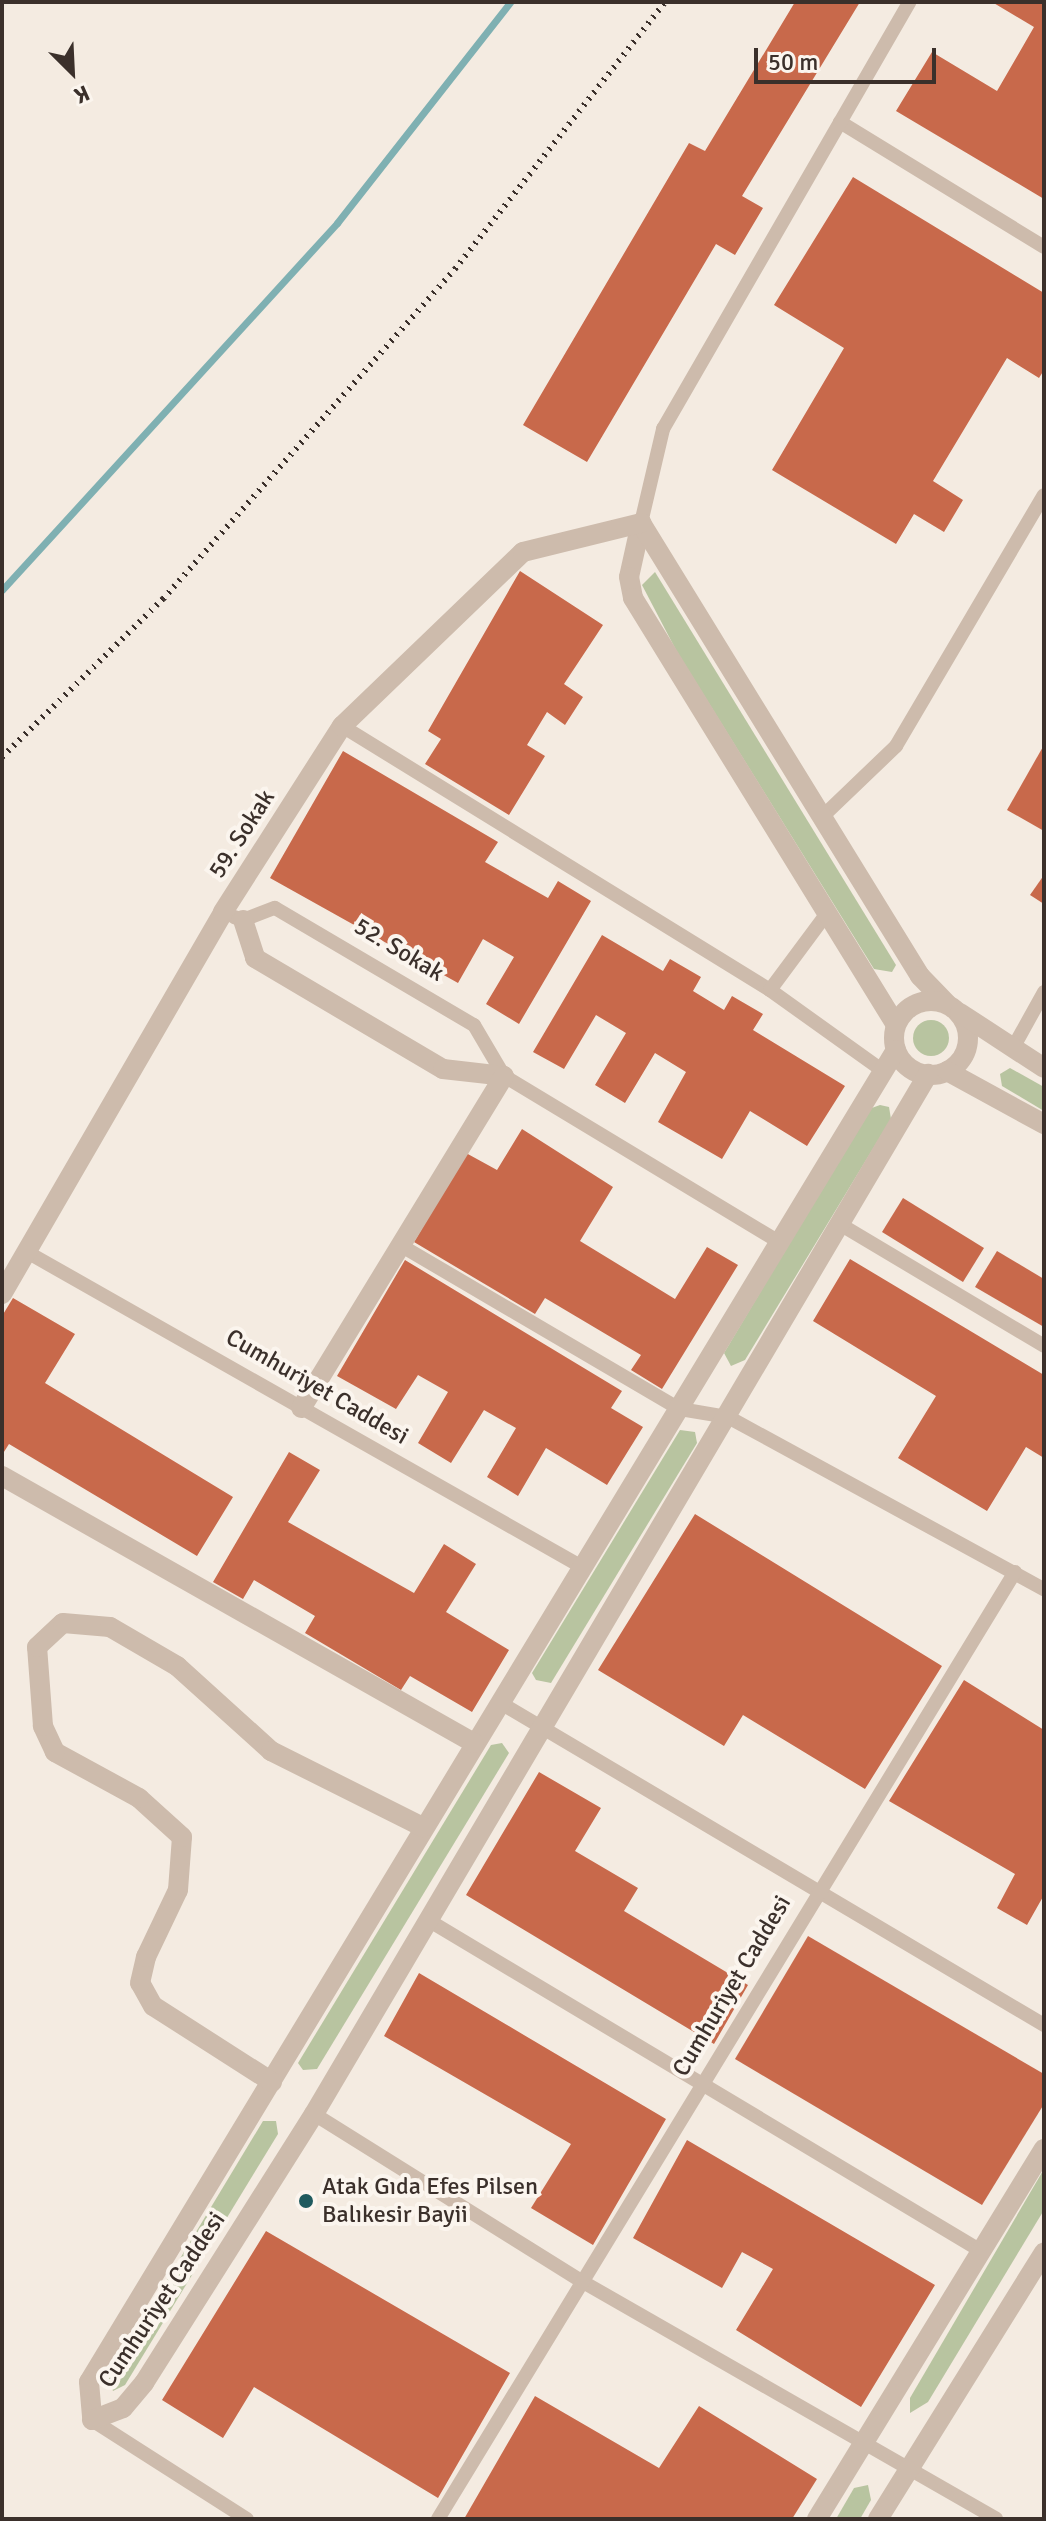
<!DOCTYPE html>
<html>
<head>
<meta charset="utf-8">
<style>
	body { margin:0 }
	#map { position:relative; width:1046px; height:2521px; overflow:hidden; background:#f4ebe1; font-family:Signika,sans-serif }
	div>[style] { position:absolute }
	.green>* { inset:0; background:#b8c4a0 }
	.round { border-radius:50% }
	.stream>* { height:7px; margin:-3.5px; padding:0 3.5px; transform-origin:3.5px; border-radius:3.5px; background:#7fb0b2 }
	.building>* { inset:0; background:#c8694b }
	.lane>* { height:14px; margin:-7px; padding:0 7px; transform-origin:7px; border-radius:7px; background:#cdbbac }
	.street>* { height:20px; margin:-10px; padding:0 10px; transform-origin:10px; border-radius:10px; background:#cdbbac }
	.street>.ring { margin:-10px; padding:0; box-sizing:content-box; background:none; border:20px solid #cdbbac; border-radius:50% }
	.rail>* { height:6px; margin-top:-3px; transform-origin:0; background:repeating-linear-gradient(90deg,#3b302b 0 2px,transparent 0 8px) }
	.dots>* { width:22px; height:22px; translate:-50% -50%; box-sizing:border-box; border:4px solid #fbf5ee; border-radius:50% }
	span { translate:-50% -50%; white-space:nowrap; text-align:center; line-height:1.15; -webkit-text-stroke:8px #fbf5ee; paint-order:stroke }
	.street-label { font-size:24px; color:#3b302b }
	.poi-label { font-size:24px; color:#3b302b }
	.left { translate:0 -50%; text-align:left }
	.frame { position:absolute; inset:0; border:4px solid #3b302b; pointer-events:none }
	.north { position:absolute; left:32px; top:32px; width:80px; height:80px; -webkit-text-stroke:6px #fbf5ee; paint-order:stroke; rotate:156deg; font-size:22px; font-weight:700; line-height:32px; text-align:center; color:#3b302b }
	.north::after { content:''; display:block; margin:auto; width:28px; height:36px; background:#3b302b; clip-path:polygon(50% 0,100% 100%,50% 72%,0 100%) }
	.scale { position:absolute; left:754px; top:48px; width:182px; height:36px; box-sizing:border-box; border:4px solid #3b302b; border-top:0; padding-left:10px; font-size:24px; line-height:28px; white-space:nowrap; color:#3b302b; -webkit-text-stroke:6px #fbf5ee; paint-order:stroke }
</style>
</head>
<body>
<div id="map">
	<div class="green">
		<div style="clip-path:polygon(655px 572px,896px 965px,892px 972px,874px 969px,677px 652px,642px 585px)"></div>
		<div class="round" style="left:913px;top:1020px;width:36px;height:36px"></div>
		<div style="clip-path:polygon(1010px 1068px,1044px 1087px,1044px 1111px,1002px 1086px,1000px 1074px)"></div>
		<div style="clip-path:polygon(880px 1105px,889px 1107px,891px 1119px,745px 1360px,731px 1366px,724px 1353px,869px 1109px)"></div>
		<div style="clip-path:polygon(680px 1430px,695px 1432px,697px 1443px,551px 1683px,536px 1680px,532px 1673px)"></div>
		<div style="clip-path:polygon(502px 1743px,509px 1753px,317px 2069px,303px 2070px,298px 2063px,491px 1745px)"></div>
		<div style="clip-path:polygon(263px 2121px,276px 2121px,278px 2134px,125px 2385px,113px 2391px,108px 2378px)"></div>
		<div style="clip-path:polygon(1044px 2169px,1044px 2210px,928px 2402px,910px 2413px,910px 2398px)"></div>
		<div style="clip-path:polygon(868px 2485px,871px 2500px,860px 2519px,836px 2519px,854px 2488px)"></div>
	</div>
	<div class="stream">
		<div style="left:2px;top:590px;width:497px;rotate:-47.6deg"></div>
		<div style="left:337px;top:223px;width:281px;rotate:-51.9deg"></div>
	</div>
	<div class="building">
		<div style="clip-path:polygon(795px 2px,860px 2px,742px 196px,763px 208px,735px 255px,716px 244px,587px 462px,523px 425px,689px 143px,705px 151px)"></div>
		<div style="clip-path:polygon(992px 2px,1044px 2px,1044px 199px,896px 111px,932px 52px,997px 91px,1034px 27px)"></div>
		<div style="clip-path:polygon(853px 177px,1044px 293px,1044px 370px,1039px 378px,1007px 358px,933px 481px,963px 500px,944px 532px,914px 514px,896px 544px,772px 470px,844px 348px,774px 305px)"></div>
		<div style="clip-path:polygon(520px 571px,603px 625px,564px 684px,583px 697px,565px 725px,547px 712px,527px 745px,545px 756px,509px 815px,425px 764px,441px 739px,428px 731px)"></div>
		<div style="clip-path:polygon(1044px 745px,1044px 831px,1007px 810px)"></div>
		<div style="clip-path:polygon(343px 751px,498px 842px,485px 862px,548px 898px,558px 881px,591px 901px,519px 1024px,486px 1004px,514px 957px,483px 939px,458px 983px,270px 878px)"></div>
		<div style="clip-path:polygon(1044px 875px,1044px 904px,1030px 895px)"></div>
		<div style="clip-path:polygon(602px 935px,663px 971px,670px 959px,701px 977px,693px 991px,724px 1010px,732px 996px,763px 1014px,753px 1030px,845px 1086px,807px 1146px,750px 1111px,722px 1159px,658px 1122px,686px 1072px,655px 1053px,625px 1103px,595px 1085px,626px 1033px,596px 1015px,564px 1069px,533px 1052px)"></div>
		<div style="clip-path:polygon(522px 1129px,613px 1187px,580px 1241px,675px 1299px,707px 1247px,738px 1265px,662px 1389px,631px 1370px,641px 1355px,545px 1298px,535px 1314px,414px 1242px,466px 1153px,497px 1170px)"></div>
		<div style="clip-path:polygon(903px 1198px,984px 1248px,963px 1282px,882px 1232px)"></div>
		<div style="clip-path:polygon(997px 1251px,1044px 1279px,1044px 1327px,975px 1287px)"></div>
		<div style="clip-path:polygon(850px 1259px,1044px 1375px,1044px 1458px,1026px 1447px,987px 1511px,898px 1458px,936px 1396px,813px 1321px)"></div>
		<div style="clip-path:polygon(405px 1260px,622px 1391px,611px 1408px,643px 1427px,607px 1485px,546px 1448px,518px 1496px,487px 1477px,516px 1428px,484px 1410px,451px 1463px,418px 1443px,448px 1392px,418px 1375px,396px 1409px,337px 1376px)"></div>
		<div style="clip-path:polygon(13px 1298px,75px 1334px,45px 1383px,233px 1497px,197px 1556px,9px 1444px,2px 1455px,2px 1316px)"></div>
		<div style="clip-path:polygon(289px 1452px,320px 1470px,288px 1522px,414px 1593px,444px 1544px,476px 1564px,446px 1612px,509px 1650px,472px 1712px,410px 1676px,401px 1690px,305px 1633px,315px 1616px,254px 1580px,243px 1599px,213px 1582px)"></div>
		<div style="clip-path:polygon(695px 1514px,942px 1666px,865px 1789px,743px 1715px,724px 1746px,598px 1670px)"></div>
		<div style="clip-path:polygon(964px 1680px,1044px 1730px,1044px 1895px,1027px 1925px,997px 1908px,1015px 1874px,889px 1801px)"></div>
		<div style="clip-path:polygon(539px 1772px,601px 1808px,575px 1851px,638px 1888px,624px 1911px,748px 1985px,714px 2044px,466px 1895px)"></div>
		<div style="clip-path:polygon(808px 1936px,1044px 2074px,1044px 2104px,982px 2205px,735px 2059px)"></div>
		<div style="clip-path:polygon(419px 1973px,666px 2119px,593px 2245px,531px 2208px,571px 2144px,384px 2036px)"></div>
		<div style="clip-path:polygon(687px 2140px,935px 2285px,861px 2407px,736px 2330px,773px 2269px,742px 2252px,722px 2288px,633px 2238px)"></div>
		<div style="clip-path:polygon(266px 2231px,510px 2373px,438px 2498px,254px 2387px,223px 2438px,162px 2400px)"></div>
		<div style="clip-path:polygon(535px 2396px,659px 2468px,699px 2406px,817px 2479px,792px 2519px,464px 2519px)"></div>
	</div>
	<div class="lane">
		<div style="left:840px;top:122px;width:239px;rotate:31.5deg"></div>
		<div style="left:641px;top:523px;width:97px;rotate:-76.8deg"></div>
		<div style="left:663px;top:429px;width:493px;rotate:-60deg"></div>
		<div style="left:342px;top:726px;width:503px;rotate:31.67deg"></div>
		<div style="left:770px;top:990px;width:139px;rotate:35.6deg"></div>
		<div style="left:821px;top:818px;width:104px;rotate:-43.8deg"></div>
		<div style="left:896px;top:746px;width:291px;rotate:-59.5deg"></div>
		<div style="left:234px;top:917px;width:9px;rotate:18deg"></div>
		<div style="left:243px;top:920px;width:34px;rotate:-21deg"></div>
		<div style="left:275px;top:908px;width:231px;rotate:30.5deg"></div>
		<div style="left:474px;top:1025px;width:59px;rotate:59.5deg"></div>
		<div style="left:504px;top:1076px;width:321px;rotate:31.1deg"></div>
		<div style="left:770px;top:990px;width:92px;rotate:-53.4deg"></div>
		<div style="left:1013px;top:1048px;width:64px;rotate:-61deg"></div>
		<div style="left:843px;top:1226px;width:234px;rotate:30.8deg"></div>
		<div style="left:400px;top:1245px;width:324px;rotate:30.4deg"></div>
		<div style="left:680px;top:1409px;width:49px;rotate:9.5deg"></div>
		<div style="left:728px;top:1417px;width:360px;rotate:28.6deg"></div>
		<div style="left:27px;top:1252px;width:638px;rotate:29.58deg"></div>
		<div style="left:499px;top:1702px;width:634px;rotate:30.65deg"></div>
		<div style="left:428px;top:1920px;width:647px;rotate:30.89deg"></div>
		<div style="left:314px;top:2114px;width:317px;rotate:32deg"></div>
		<div style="left:583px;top:2282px;width:476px;rotate:29.8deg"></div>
		<div style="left:92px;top:2420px;width:184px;rotate:32.6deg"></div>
		<div style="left:438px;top:2519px;width:1109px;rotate:-58.65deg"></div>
	</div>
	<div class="street">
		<div style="left:641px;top:523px;width:55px;rotate:102.5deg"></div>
		<div style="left:629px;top:577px;width:21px;rotate:79deg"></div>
		<div style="left:633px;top:598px;width:501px;rotate:58.37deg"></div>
		<div style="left:641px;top:523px;width:532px;rotate:58.37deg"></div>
		<div style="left:920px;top:976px;width:39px;rotate:46deg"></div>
		<div style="left:243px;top:920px;width:40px;rotate:72deg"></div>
		<div style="left:255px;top:958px;width:218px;rotate:30.6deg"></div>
		<div style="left:443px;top:1069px;width:61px;rotate:6.5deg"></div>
		<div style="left:504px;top:1076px;width:389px;rotate:121.4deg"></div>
		<div class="ring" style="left:894px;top:1001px;width:54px;height:54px"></div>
		<div style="left:960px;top:1013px;width:100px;rotate:33.2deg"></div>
		<div style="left:896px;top:1050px;width:1557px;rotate:121.21deg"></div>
		<div style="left:89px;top:2382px;width:38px;rotate:85deg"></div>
		<div style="left:92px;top:2420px;width:33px;rotate:-21deg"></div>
		<div style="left:123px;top:2408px;width:33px;rotate:-50deg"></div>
		<div style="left:144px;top:2383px;width:318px;rotate:-57.7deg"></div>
		<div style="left:314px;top:2114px;width:1208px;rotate:-59.44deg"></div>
		<div style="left:947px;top:1071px;width:111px;rotate:28.7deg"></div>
		<div style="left:2px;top:1294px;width:441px;rotate:-59.9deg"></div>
		<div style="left:223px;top:912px;width:221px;rotate:-57.4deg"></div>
		<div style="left:342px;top:726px;width:251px;rotate:-43.9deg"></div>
		<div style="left:523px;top:552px;width:122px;rotate:-13.8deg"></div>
		<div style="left:2px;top:1476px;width:542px;rotate:29.5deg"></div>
		<div style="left:272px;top:2082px;width:141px;rotate:-147.4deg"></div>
		<div style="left:153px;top:2006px;width:26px;rotate:-119deg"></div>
		<div style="left:140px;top:1983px;width:27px;rotate:-77deg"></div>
		<div style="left:146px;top:1957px;width:74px;rotate:-64.5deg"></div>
		<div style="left:178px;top:1890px;width:53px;rotate:-85.7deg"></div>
		<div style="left:182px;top:1837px;width:58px;rotate:-137.8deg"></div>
		<div style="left:139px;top:1798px;width:96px;rotate:-151.3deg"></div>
		<div style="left:55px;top:1752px;width:29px;rotate:-115deg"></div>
		<div style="left:43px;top:1726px;width:79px;rotate:-94.3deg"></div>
		<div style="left:37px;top:1647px;width:35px;rotate:-43deg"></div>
		<div style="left:63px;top:1623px;width:47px;rotate:4.9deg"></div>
		<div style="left:110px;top:1627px;width:78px;rotate:30.2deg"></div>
		<div style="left:177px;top:1666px;width:127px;rotate:42.1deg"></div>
		<div style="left:271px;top:1751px;width:170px;rotate:26.6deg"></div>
		<div style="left:817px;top:2519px;width:434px;rotate:-58.5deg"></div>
		<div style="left:878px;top:2519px;width:314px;rotate:-58.1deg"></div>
	</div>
	<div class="rail">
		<div style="left:2px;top:757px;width:226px;rotate:-44.5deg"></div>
		<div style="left:163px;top:599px;width:441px;rotate:-48.5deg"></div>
		<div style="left:455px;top:269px;width:340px;rotate:-51.8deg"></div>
	</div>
	<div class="dots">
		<div style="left:306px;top:2201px;background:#1f5a5e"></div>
	</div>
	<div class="street-label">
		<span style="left:242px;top:834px;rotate:-57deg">59. Sokak</span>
		<span style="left:399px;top:950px;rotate:31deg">52. Sokak</span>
		<span style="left:317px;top:1387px;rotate:30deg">Cumhuriyet Caddesi</span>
		<span style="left:732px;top:1986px;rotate:-59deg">Cumhuriyet Caddesi</span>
		<span style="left:162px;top:2300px;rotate:-56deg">Cumhuriyet Caddesi</span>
	</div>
	<div class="poi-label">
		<span class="left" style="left:322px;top:2201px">Atak Gıda Efes Pilsen<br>Balıkesir Bayii</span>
	</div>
	<div class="frame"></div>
	<div class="north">K</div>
	<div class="scale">50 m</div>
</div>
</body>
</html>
